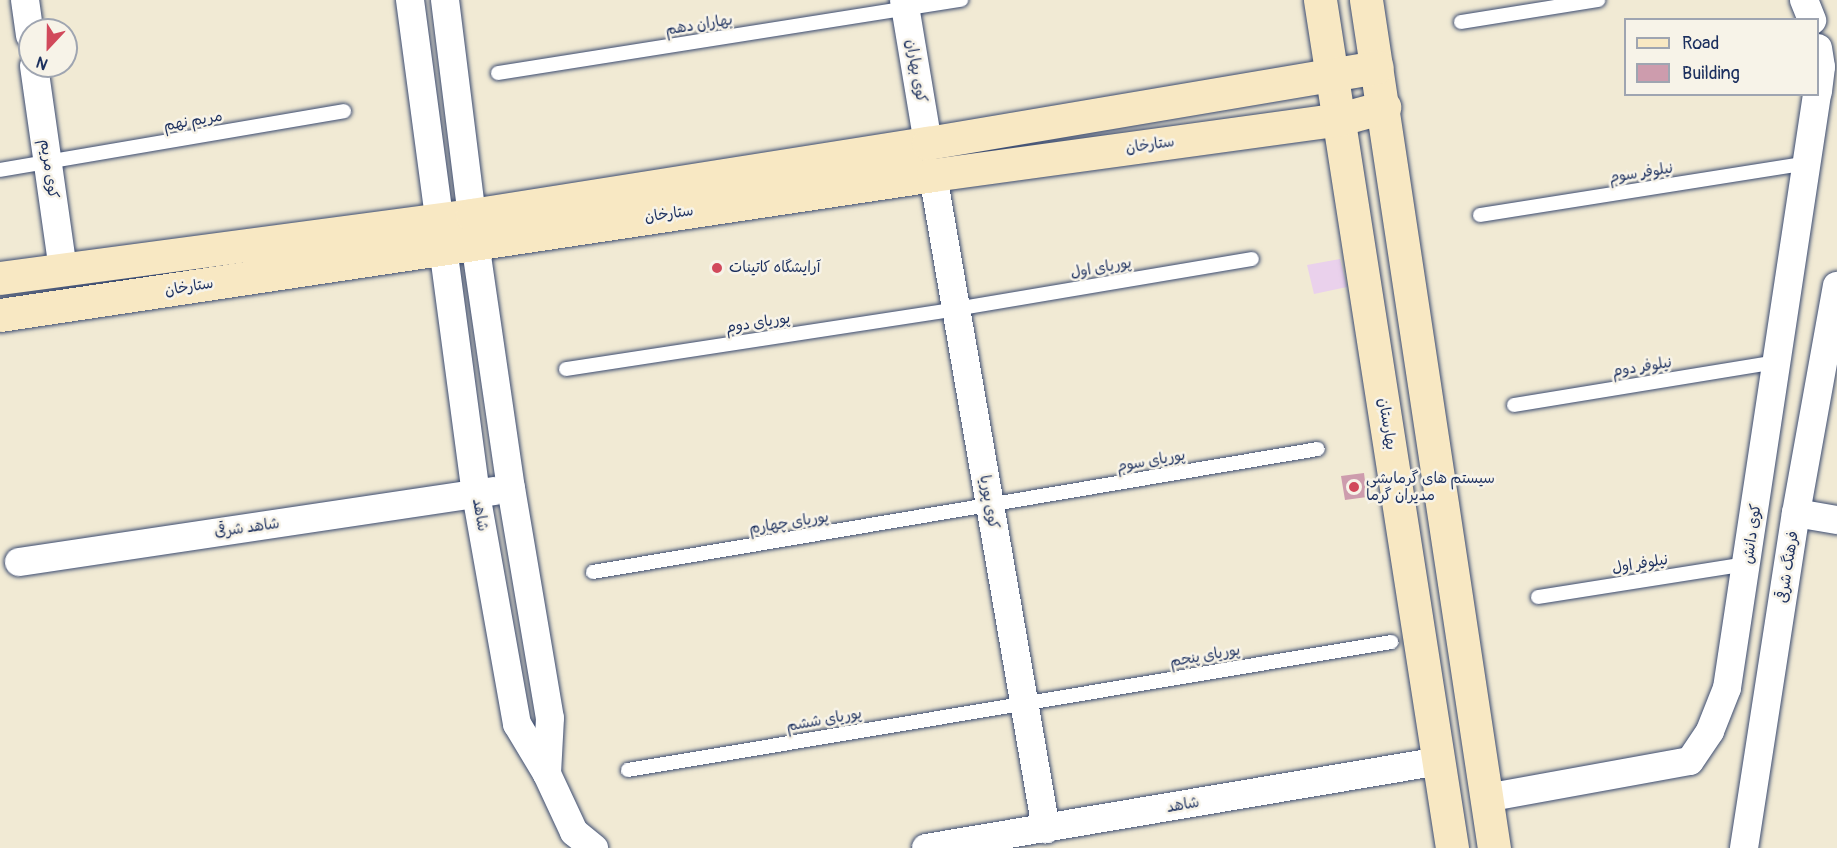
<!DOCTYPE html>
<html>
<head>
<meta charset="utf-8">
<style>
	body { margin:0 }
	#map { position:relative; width:1837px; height:848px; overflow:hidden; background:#f1ead4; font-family:Pangolin,"Playpen Sans Arabic",sans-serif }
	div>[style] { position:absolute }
	.built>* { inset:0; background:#ead1ec }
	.building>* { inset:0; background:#cd9cad }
	.roads { filter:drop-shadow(0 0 2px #3b4b70) drop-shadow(0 0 2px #3b4b70) }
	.lane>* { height:14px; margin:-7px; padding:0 7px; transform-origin:7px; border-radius:7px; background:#fff }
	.street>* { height:28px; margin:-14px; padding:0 14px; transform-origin:14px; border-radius:14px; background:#fff }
	.secondary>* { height:33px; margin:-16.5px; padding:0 16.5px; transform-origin:16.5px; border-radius:16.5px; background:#f8e8c3 }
	.dots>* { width:16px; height:16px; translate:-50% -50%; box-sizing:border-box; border:3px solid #f7f3e8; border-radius:50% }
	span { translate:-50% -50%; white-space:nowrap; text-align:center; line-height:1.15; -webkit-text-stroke:5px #f7f3e8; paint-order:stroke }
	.street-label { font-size:15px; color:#1b2f5e }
	.poi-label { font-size:15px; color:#1b2f5e }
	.left { translate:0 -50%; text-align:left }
	.legend { position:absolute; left:1624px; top:18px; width:195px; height:78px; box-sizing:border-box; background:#f7f3e8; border:2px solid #9fa5b1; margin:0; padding:8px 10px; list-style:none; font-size:18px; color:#1b2f5e }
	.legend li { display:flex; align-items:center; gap:12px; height:30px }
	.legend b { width:30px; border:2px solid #9fa5b1 }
	.north { position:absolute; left:18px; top:18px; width:60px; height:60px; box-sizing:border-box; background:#f7f3e8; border:2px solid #9fa5b1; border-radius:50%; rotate:202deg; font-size:16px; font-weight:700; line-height:24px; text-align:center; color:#1b2f5e }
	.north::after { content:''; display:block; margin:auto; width:21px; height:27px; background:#d1495b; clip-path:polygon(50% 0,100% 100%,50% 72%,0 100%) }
</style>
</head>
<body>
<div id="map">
	<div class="built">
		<div style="clip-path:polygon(1340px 259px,1347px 287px,1314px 294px,1307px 265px)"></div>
	</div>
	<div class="building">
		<div style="clip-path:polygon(1364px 473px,1367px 497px,1345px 500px,1341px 476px)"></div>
	</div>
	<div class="roads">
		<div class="lane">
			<div style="left:1461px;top:22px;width:139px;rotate:-9.1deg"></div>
			<div style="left:498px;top:73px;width:469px;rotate:-9deg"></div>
			<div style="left:0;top:170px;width:349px;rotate:-9.7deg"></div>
			<div style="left:1480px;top:215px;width:331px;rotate:-9deg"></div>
			<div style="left:566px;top:369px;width:395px;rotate:-8.7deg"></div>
			<div style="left:956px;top:309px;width:300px;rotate:-9.6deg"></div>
			<div style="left:1514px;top:405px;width:266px;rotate:-9.3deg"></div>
			<div style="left:593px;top:572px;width:735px;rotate:-9.63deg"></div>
			<div style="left:1538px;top:597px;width:212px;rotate:-9deg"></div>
			<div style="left:628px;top:770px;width:774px;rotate:-9.52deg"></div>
		</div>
		<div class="street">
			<div style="left:25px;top:0;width:36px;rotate:82deg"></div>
			<div style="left:410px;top:0;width:498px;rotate:82.4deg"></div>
			<div style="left:476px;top:494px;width:234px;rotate:79.9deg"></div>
			<div style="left:517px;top:724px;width:58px;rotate:59deg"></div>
			<div style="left:547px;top:774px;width:64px;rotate:65deg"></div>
			<div style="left:574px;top:832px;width:26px;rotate:39deg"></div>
			<div style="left:445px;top:0;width:244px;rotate:82.9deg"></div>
			<div style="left:475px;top:242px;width:249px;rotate:81.7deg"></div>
			<div style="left:511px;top:488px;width:233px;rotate:80.4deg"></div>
			<div style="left:550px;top:718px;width:56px;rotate:93.1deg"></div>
			<div style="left:904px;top:0;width:145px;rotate:80.5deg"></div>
			<div style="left:1804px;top:0;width:22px;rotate:68deg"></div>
			<div style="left:1818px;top:48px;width:19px;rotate:81deg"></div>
			<div style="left:1821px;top:67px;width:25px;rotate:97deg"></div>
			<div style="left:34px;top:66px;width:207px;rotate:81.9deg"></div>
			<div style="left:933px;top:175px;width:664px;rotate:80.2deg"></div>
			<div style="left:1796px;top:513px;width:42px;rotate:9.7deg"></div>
			<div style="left:19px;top:562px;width:481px;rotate:-8.5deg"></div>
			<div style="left:1486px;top:798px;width:207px;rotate:-10.3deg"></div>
			<div style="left:1690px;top:761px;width:36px;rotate:-56deg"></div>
			<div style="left:1710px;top:731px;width:46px;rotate:-68.4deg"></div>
			<div style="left:1727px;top:688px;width:601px;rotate:-81.38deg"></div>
			<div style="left:926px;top:848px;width:521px;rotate:-9.61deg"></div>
			<div style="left:1744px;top:848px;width:339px;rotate:-81.2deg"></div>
			<div style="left:1796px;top:513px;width:231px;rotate:-79.8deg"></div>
		</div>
		<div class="secondary">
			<div style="left:1320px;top:0;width:858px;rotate:81.15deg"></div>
			<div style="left:1366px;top:0;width:858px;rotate:81.42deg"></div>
			<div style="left:0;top:278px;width:476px;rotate:-7.6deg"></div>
			<div style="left:472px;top:215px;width:462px;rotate:-9deg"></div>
			<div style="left:928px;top:143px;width:455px;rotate:-9.6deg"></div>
			<div style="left:0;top:315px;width:943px;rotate:-8.53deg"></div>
			<div style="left:933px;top:175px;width:411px;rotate:-7.8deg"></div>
			<div style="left:1340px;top:119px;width:46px;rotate:-15.3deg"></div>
		</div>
	</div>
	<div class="dots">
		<div style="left:717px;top:268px;background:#d1495b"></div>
		<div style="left:1354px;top:487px;background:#d1495b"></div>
	</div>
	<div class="street-label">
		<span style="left:699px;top:25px;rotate:-9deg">بهاران دهم</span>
		<span style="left:916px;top:71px;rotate:80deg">کوی بهاران</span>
		<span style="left:193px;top:121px;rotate:-10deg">مریم نهم</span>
		<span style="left:1150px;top:145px;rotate:-8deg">ستارخان</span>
		<span style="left:49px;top:169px;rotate:82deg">کوی مریم</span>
		<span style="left:1641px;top:173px;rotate:-9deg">نیلوفر سوم</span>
		<span style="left:669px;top:214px;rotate:-8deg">ستارخان</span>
		<span style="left:1101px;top:268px;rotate:-10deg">پوریای اول</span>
		<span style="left:189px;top:287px;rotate:-9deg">ستارخان</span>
		<span style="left:758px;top:323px;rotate:-9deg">پوریای دوم</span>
		<span style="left:1642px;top:367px;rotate:-9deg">نیلوفر دوم</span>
		<span style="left:1387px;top:424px;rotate:81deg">بهارستان</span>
		<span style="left:1151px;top:461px;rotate:-10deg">پوریای سوم</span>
		<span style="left:989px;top:502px;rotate:80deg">کوی پوریا</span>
		<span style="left:480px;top:515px;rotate:80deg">شاهد</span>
		<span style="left:789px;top:523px;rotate:-9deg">پوریای چهارم</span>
		<span style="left:247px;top:528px;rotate:-8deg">شاهد شرقی</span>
		<span style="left:1752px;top:534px;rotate:-82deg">کوی دانش</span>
		<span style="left:1640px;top:564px;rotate:-9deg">نیلوفر اول</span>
		<span style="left:1788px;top:567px;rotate:-81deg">فرهنگ شرقی</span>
		<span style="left:1205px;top:656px;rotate:-10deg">پوریای پنجم</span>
		<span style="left:824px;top:720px;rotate:-10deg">پوریای ششم</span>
		<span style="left:1183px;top:805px;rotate:-10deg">شاهد</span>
	</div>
	<div class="poi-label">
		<span class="left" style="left:729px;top:268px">آرایشگاه کاتینات</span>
		<span class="left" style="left:1366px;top:487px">سیستم های گرمایشی<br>مدیران گرما</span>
	</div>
	<ul class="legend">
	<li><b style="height:8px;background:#f8e8c3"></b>Road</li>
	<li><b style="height:16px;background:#cd9cad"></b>Building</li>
	</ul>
	<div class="north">N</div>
</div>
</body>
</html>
